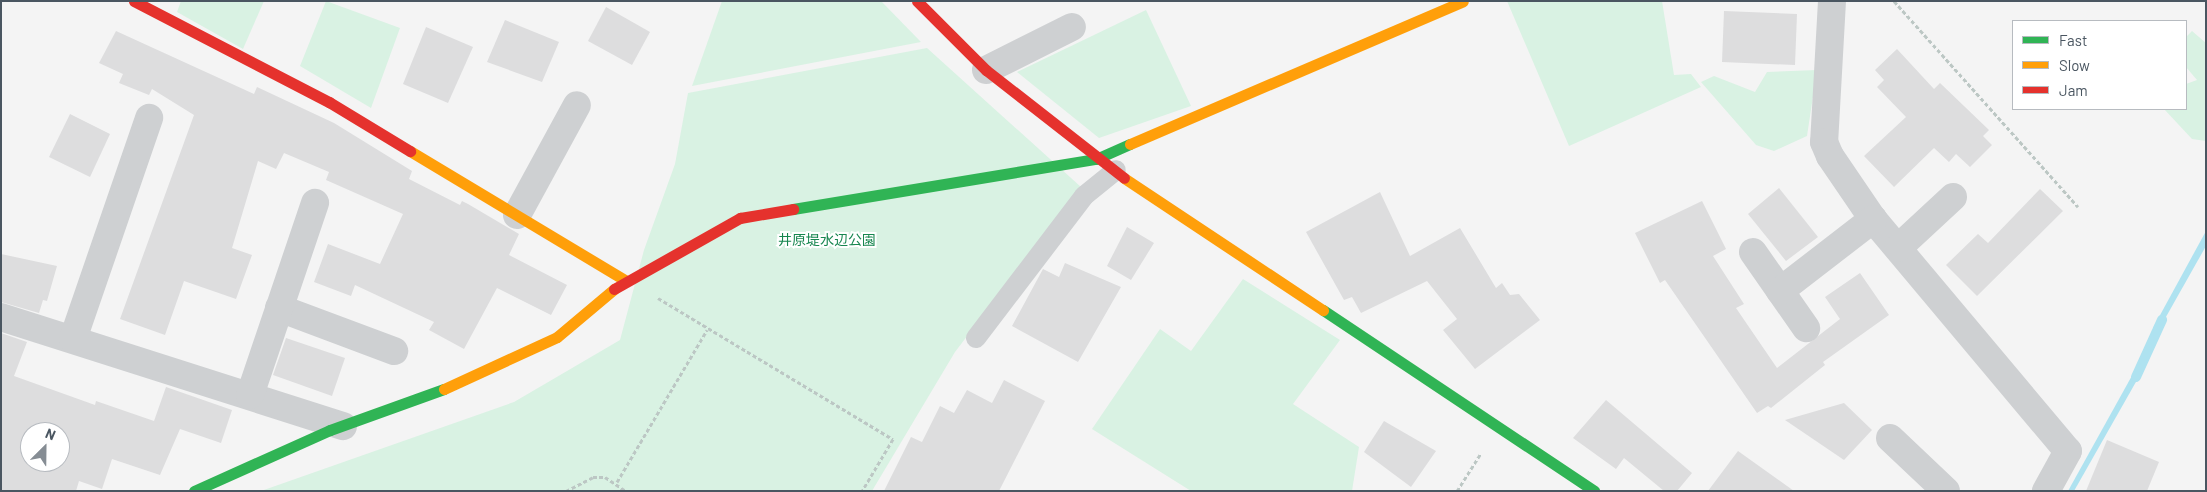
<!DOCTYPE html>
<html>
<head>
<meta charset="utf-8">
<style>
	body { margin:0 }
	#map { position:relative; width:2207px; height:492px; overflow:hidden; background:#f4f4f4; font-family:Barlow,"Noto Sans JP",sans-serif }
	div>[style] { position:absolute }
	.green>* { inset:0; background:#d9f2e3 }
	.water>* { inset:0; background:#aee2f0 }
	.stream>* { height:10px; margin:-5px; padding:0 5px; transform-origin:5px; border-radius:5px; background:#aee2f0 }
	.building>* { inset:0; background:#ddddde }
	.path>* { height:3px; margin-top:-1.5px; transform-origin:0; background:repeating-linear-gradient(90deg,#bcc7c4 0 4px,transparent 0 6.5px) }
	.lane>* { height:20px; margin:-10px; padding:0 10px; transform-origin:10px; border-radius:10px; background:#ced0d2 }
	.street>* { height:28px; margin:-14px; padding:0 14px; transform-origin:14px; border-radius:14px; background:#ced0d2 }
	.fast>* { height:11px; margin:-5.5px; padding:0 5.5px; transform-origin:5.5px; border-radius:5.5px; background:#30b455 }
	.slow>* { height:11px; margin:-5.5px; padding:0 5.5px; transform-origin:5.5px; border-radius:5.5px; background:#ff9f0a }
	.jam>* { height:11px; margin:-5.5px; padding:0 5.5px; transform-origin:5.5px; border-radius:5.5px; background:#e5322d }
	span { translate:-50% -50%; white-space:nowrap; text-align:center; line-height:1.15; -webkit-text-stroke:4px #fff; paint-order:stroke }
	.park-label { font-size:14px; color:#17864f }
	.frame { position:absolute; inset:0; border:2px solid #4a5661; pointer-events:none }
	.legend { position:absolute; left:2012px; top:20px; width:175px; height:90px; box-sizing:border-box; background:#fff; border:1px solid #b7bbc0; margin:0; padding:6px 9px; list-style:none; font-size:15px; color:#4a5661 }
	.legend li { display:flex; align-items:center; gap:10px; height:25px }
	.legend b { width:25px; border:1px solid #b7bbc0 }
	.north { position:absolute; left:20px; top:422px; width:50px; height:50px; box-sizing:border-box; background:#fff; border:1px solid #b7bbc0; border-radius:50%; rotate:23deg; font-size:14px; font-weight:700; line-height:20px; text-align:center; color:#4a5661 }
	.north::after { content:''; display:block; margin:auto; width:18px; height:22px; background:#868d94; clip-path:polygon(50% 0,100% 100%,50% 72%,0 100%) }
</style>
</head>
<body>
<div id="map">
	<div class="green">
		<div style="clip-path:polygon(181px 1px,264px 1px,243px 49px,177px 12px)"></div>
		<div style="clip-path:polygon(326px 1px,400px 28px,371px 108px,300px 66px)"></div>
		<div style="clip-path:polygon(722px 1px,881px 1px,921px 42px,692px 86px)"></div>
		<div style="clip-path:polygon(1507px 1px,1662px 1px,1674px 75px,1691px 74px,1701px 87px,1569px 146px)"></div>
		<div style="clip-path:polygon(1146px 10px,1191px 106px,1099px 138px,1017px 72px)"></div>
		<div style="clip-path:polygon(2192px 31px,2206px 43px,2206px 141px,2192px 139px,2164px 109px,2186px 109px,2186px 84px,2197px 80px,2186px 67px,2186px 37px)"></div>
		<div style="clip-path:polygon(927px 48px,1081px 187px,955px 352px,872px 491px,261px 491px,514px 402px,620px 340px,644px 250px,675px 164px,688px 93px)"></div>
		<div style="clip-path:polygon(1817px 70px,1807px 136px,1774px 151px,1756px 145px,1701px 82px,1714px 76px,1755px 92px,1767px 72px)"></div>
		<div style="clip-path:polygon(1243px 279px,1340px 340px,1293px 404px,1359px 447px,1352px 491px,1191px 491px,1092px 429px,1160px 329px,1191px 351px)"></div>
	</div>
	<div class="water">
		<div style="clip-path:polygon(2206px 231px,2206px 246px,2158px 331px,2153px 328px)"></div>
		<div style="clip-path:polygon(2139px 363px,2145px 366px,2074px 491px,2068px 491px)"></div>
	</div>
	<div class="stream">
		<div style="left:2136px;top:377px;width:63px;rotate:-65.5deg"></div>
	</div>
	<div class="building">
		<div style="clip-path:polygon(606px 7px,650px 32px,632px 65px,588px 41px)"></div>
		<div style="clip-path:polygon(1724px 11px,1797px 14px,1795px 65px,1722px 62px)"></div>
		<div style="clip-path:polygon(505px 20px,559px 42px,542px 82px,487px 62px)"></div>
		<div style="clip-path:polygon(426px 27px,473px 47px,448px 103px,403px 84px)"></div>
		<div style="clip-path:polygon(116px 31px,254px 94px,257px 87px,334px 123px,412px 171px,409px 179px,460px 205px,462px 201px,468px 204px,519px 234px,509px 255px,567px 285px,551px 315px,497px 288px,464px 349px,429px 330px,434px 322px,355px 285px,351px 296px,314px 282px,328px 244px,380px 264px,403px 214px,326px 180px,329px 172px,284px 153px,276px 169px,258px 161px,232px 248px,252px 255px,236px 299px,184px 281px,165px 335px,120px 319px,194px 115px,152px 89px,149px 95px,119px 83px,123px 74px,99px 63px)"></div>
		<div style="clip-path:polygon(1897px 49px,1934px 89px,1940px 83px,1989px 130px,1983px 136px,1992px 145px,1970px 167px,1956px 154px,1949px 162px,1934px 148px,1894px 187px,1864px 156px,1906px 117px,1877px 87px,1884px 80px,1875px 70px)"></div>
		<div style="clip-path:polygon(70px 114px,110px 134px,90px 177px,49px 157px)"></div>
		<div style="clip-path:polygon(1779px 188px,1818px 237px,1786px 261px,1748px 214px)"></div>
		<div style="clip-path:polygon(2040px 189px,2063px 211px,1977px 296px,1946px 265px,1978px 234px,1988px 243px)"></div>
		<div style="clip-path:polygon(1380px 192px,1410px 256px,1460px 228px,1496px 288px,1502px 283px,1510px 295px,1519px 294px,1540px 320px,1475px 369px,1443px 330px,1457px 319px,1427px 281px,1361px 313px,1352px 297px,1344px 300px,1306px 232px)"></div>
		<div style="clip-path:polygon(1702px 201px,1726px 249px,1713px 256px,1744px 304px,1736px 308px,1777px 368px,1840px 319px,1825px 297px,1860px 273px,1889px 315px,1823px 362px,1825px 365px,1771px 408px,1768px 406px,1757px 413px,1665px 280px,1660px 283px,1635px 233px)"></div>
		<div style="clip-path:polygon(1127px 227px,1154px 243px,1131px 280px,1107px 266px)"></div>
		<div style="clip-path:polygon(1px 254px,57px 266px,47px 301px,43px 300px,39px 313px,1px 302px)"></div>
		<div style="clip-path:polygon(1065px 263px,1121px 287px,1078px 362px,1012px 326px,1043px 269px,1059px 277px)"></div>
		<div style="clip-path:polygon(evenodd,1px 333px,27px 342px,14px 376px,95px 405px,96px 401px,154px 421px,166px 387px,232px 410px,221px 443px,180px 429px,160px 475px,112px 459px,102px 489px,79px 481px,76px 491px,1px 491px,1px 333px,30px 432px,60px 432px,60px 462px,30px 462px,30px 432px)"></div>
		<div style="clip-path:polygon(286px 338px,345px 358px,332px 396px,273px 375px)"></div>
		<div style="clip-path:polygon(1004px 380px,1045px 401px,999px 491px,884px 491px,911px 437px,922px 442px,940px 406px,954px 413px,967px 390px,992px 403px)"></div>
		<div style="clip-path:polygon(1606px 400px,1692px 473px,1677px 491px,1664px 491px,1624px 458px,1616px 469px,1573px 438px)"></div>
		<div style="clip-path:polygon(1844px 403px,1872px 430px,1844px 460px,1785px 420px)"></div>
		<div style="clip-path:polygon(1384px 421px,1436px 451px,1411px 487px,1364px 452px)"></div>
		<div style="clip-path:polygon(2107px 440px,2159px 462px,2147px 491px,2086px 491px)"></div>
		<div style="clip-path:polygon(1738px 451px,1794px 491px,1708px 491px)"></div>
	</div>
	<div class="path">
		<div style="left:1894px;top:1px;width:276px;rotate:48.2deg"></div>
		<div style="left:658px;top:298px;width:274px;rotate:31deg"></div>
		<div style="left:893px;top:439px;width:61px;rotate:120.8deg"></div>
		<div style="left:617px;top:482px;width:177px;rotate:-59.4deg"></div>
		<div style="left:566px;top:491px;width:30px;rotate:-27deg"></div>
		<div style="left:593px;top:477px;width:12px"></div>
		<div style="left:605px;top:477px;width:25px;rotate:34deg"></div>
		<div style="left:1457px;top:491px;width:45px;rotate:-57.7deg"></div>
	</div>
	<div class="lane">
		<div style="left:976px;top:338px;width:178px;rotate:-52.7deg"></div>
		<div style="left:1084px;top:196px;width:41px;rotate:-39.1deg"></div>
	</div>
	<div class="street">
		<div style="left:1832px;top:1px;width:141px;rotate:93.2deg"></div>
		<div style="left:1824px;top:142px;width:15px;rotate:67deg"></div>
		<div style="left:1830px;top:156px;width:76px;rotate:55.7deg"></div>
		<div style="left:1873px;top:219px;width:303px;rotate:50deg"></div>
		<div style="left:2068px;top:451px;width:46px;rotate:118.8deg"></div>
		<div style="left:986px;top:70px;width:96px;rotate:-26.6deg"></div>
		<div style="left:517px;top:215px;width:125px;rotate:-61.4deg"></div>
		<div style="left:1898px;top:248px;width:75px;rotate:-42.8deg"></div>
		<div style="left:1753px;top:252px;width:93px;rotate:55.1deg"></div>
		<div style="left:1780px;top:291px;width:118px;rotate:-37.7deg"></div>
		<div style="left:279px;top:308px;width:123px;rotate:20.5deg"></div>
		<div style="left:1px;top:317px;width:359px;rotate:17.7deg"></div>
		<div style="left:73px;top:339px;width:234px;rotate:-71deg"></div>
		<div style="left:250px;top:395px;width:203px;rotate:-71.3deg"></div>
		<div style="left:1890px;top:438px;width:77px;rotate:43.4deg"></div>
	</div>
	<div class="fast">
		<div style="left:793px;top:209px;width:307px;rotate:-9.4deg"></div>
		<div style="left:1096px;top:159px;width:37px;rotate:-24deg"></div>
		<div style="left:1323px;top:310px;width:326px;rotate:33.7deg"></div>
		<div style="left:194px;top:491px;width:149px;rotate:-24.2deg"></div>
		<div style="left:330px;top:430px;width:121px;rotate:-19.8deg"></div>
	</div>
	<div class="slow">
		<div style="left:1130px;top:144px;width:362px;rotate:-23.2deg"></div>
		<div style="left:410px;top:151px;width:251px;rotate:31deg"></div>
		<div style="left:1124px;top:178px;width:239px;rotate:33.6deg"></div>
		<div style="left:444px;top:389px;width:124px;rotate:-24.7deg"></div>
		<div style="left:557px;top:337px;width:75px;rotate:-40.1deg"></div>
	</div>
	<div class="jam">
		<div style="left:134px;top:1px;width:220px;rotate:27.4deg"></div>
		<div style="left:329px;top:102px;width:95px;rotate:31.2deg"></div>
		<div style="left:917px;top:1px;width:98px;rotate:45deg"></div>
		<div style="left:986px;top:70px;width:175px;rotate:38deg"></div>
		<div style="left:614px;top:289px;width:145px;rotate:-29.4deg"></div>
		<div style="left:740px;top:218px;width:54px;rotate:-9.6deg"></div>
	</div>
	<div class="park-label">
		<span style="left:827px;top:240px">井原堤水辺公園</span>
	</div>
	<div class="frame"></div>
	<ul class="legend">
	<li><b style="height:6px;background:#30b455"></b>Fast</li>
	<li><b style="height:6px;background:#ff9f0a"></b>Slow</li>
	<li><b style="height:6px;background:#e5322d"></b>Jam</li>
	</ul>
	<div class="north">N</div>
</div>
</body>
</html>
